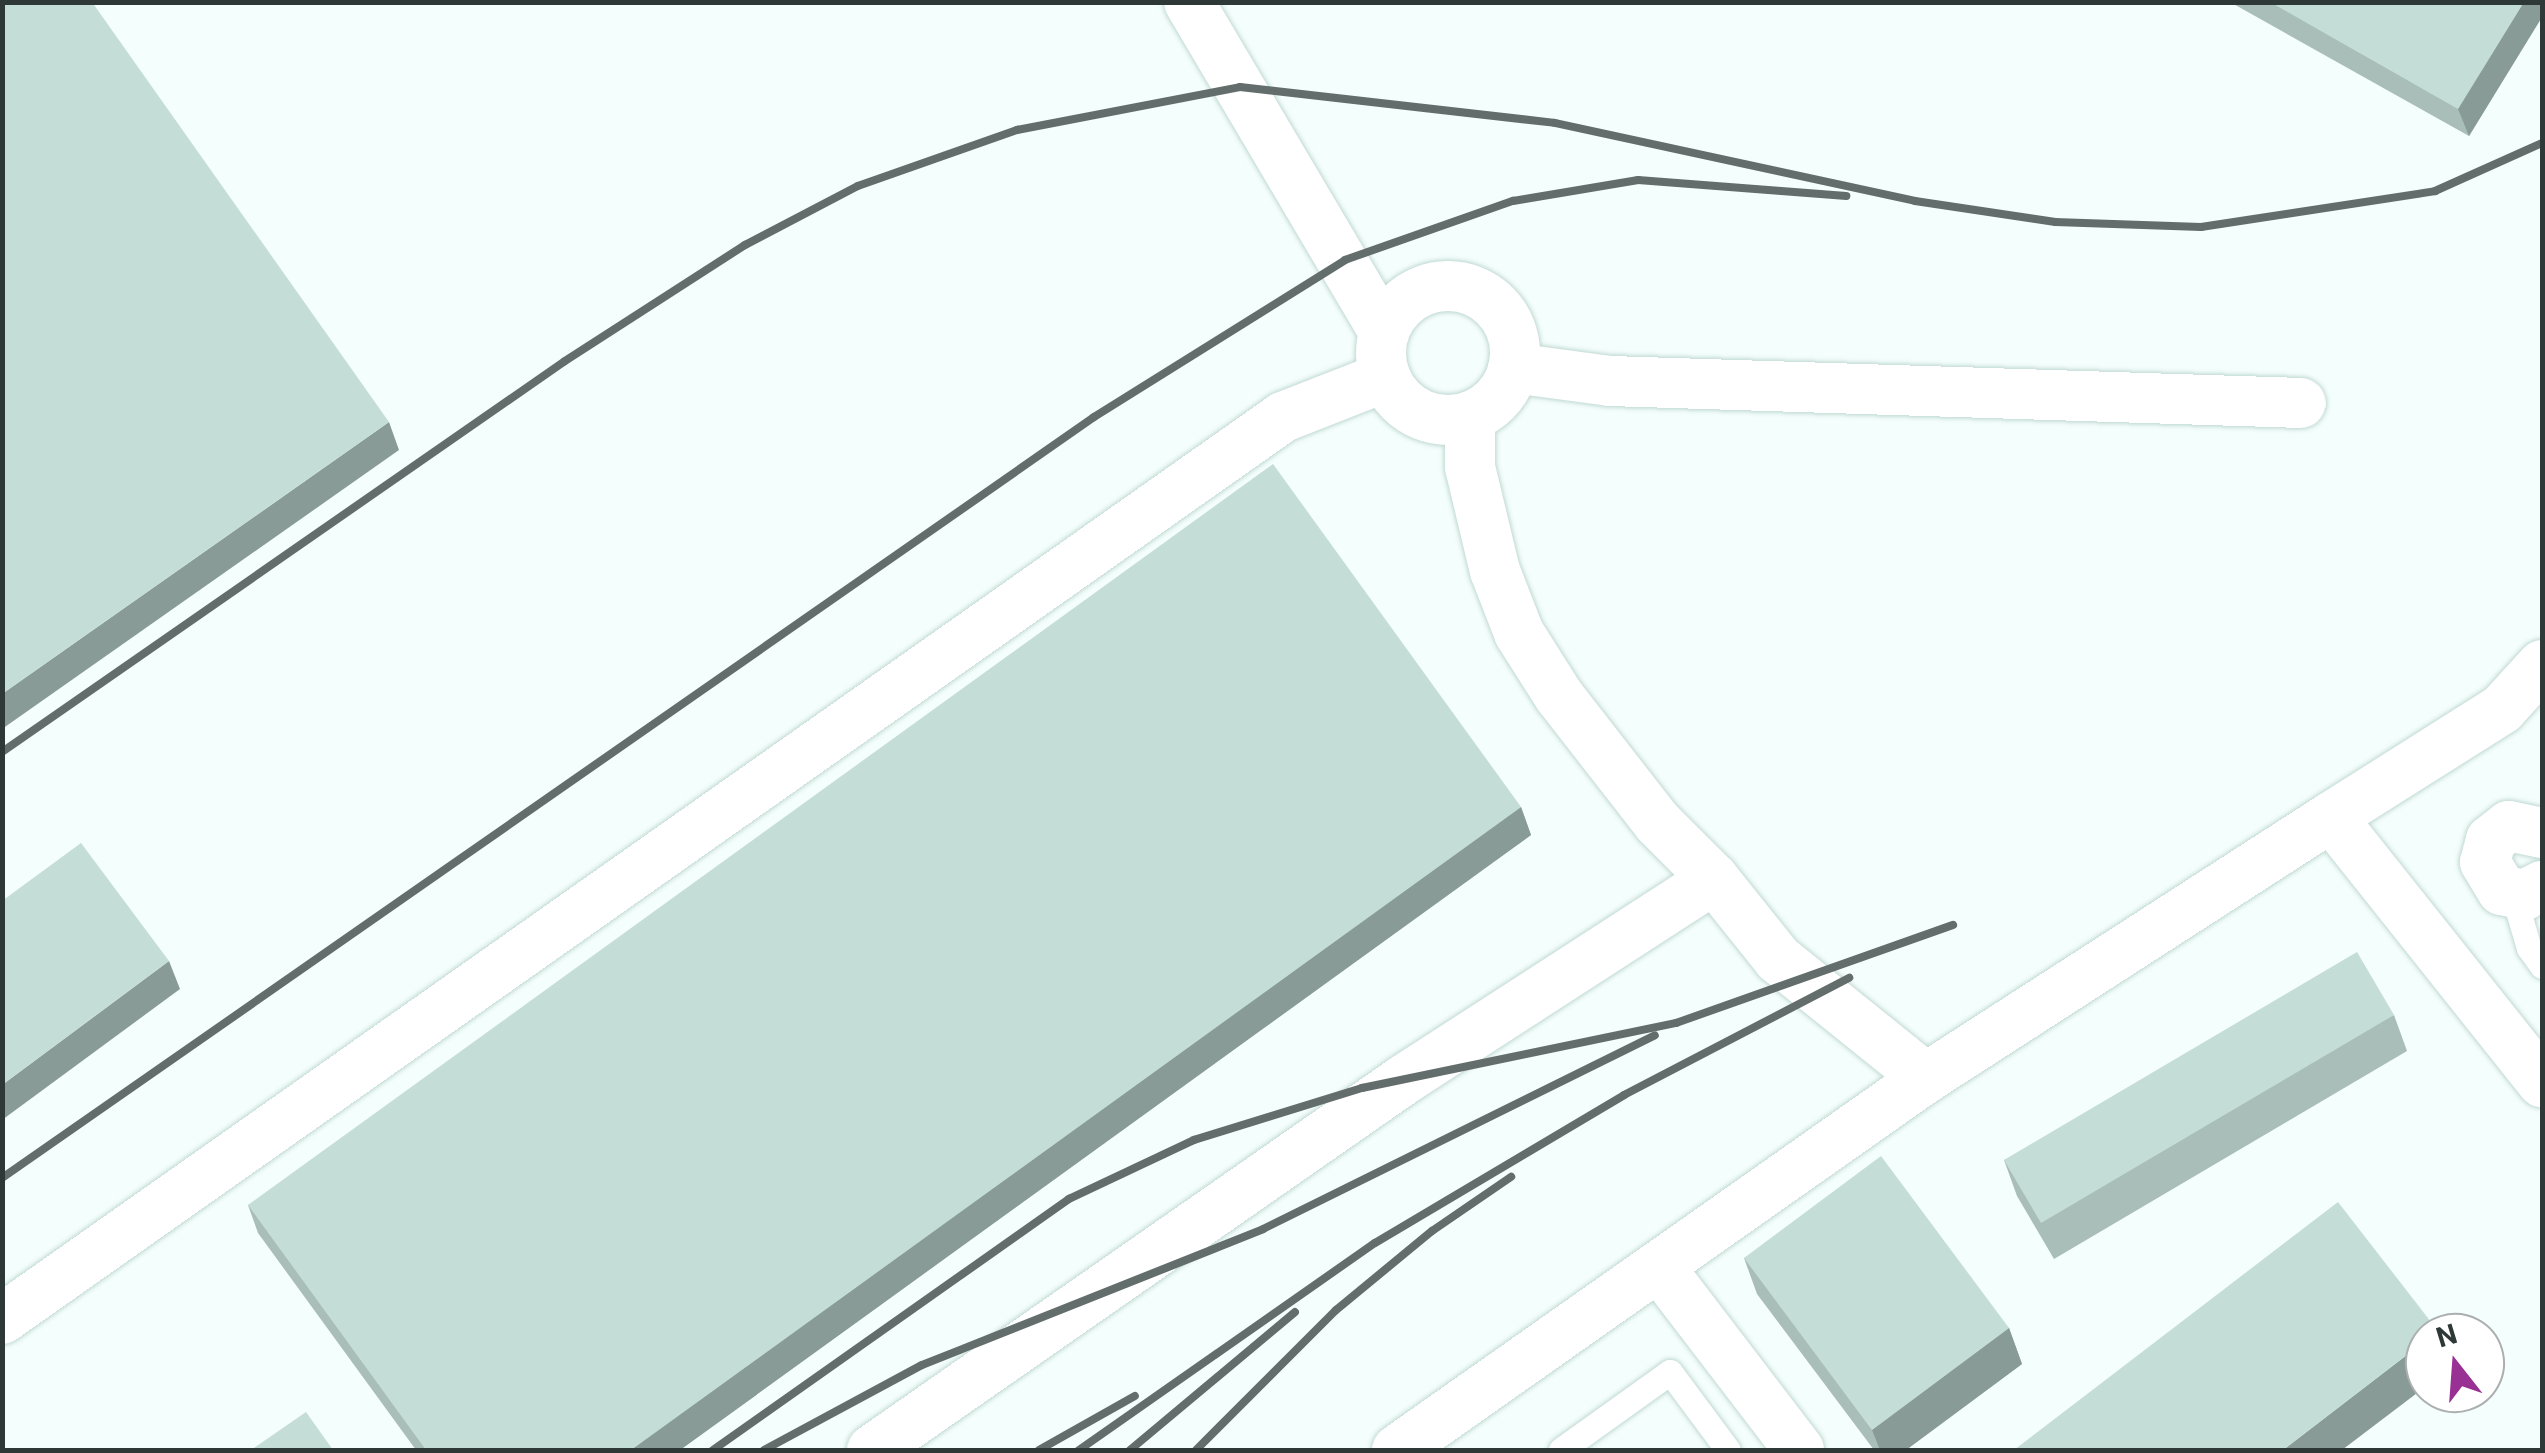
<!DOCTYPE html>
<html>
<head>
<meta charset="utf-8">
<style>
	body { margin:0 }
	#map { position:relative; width:2545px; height:1453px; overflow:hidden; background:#f4fefc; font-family:Roboto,sans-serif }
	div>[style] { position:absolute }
	.roads { filter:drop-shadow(0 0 2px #c1d9d3) drop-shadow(0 0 2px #c1d9d3) }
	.service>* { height:25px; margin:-12.5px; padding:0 12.5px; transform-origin:12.5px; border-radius:12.5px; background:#fff }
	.minor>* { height:50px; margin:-25px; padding:0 25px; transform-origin:25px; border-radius:25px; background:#fff }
	.minor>.ring { margin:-25px; padding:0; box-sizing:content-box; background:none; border:50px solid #fff; border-radius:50% }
	.rail>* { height:8px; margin:-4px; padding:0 4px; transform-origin:4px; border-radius:4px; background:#636d6b }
	.wall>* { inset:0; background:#a9beb9 }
	.shaded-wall>* { inset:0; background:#899b96 }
	.building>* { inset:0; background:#c4ddd7 }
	span { translate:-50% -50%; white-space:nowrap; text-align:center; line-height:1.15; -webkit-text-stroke:8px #fff; paint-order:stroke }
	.frame { position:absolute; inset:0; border:5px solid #2e3836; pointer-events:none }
	.north { position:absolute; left:2405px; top:1313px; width:100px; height:100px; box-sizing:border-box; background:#fff; border:2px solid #abafaf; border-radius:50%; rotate:343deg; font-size:28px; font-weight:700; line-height:40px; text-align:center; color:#2e3836 }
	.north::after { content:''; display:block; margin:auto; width:35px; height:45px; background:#993194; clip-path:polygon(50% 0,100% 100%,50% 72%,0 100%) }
</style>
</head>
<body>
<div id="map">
	<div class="roads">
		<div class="service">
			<div style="left:2513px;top:894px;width:56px;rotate:73.5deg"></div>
			<div style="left:2529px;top:948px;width:22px;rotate:54deg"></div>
			<div style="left:1561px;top:1450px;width:134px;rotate:-35.6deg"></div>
			<div style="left:1670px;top:1372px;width:97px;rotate:53.4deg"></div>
		</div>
		<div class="minor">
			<div style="left:1189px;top:2px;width:383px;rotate:59.4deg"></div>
			<div class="ring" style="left:1381px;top:286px;width:84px;height:84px"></div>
			<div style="left:1513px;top:368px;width:98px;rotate:7.6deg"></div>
			<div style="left:1610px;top:381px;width:691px;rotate:1.82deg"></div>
			<div style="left:1470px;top:416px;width:51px;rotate:90deg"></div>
			<div style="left:1470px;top:467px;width:107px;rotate:76.5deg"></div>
			<div style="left:1495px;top:571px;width:66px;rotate:68.8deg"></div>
			<div style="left:1519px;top:633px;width:75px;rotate:57.6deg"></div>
			<div style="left:1559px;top:696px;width:160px;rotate:52.1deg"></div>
			<div style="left:1657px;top:822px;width:81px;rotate:45deg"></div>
			<div style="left:1714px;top:879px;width:102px;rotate:51.3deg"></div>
			<div style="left:1778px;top:959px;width:190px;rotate:38.8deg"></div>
			<div style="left:2542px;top:665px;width:59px;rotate:132.3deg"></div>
			<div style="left:2502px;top:709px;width:202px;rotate:147.7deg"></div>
			<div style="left:2331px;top:817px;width:339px;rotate:51.5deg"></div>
			<div style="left:2542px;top:833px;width:34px;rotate:-168deg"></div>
			<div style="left:2509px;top:826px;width:23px;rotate:142deg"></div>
			<div style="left:2491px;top:840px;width:23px;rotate:105deg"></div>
			<div style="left:2485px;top:862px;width:33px;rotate:59deg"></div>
			<div style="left:2502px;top:890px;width:23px;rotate:13deg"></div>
			<div style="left:2524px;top:895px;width:20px;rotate:-27deg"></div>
			<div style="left:1660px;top:1268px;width:229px;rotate:52.6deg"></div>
			<div style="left:2px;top:1319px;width:1567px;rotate:-35.15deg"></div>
			<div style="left:1283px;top:417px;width:110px;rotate:-21.4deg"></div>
			<div style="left:872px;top:1450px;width:649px;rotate:-34.84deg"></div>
			<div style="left:1405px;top:1079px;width:368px;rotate:-32.9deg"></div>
			<div style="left:1397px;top:1450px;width:647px;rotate:-35.12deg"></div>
			<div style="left:1926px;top:1078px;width:482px;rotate:-32.8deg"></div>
		</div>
	</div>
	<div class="rail">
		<div style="left:2px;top:752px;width:685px;rotate:-34.78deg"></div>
		<div style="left:565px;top:361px;width:214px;rotate:-32.8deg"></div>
		<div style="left:745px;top:245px;width:127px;rotate:-27.6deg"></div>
		<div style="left:858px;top:186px;width:169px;rotate:-19.4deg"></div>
		<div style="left:1017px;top:130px;width:227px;rotate:-10.9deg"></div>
		<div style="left:1240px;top:87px;width:317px;rotate:6.5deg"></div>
		<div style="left:1555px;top:123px;width:368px;rotate:12.2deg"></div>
		<div style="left:1915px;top:201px;width:142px;rotate:8.5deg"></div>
		<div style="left:2055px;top:222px;width:146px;rotate:2deg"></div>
		<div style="left:2201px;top:227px;width:237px;rotate:-8.7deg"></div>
		<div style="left:2435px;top:191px;width:117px;rotate:-24.2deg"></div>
		<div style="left:2px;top:1178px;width:1331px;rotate:-34.87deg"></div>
		<div style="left:1094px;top:417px;width:296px;rotate:-32deg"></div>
		<div style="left:1345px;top:260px;width:178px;rotate:-19.4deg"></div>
		<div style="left:1513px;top:201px;width:127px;rotate:-9.5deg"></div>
		<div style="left:1638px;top:180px;width:209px;rotate:4.4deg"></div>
		<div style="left:713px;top:1450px;width:436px;rotate:-35.2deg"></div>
		<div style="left:1069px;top:1199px;width:138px;rotate:-25.3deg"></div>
		<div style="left:1194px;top:1140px;width:176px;rotate:-17.2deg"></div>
		<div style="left:1362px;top:1088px;width:321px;rotate:-11.7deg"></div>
		<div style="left:1676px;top:1023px;width:294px;rotate:-19.5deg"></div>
		<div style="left:764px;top:1450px;width:179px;rotate:-28.3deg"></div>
		<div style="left:922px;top:1365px;width:367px;rotate:-21.7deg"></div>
		<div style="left:1263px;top:1229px;width:437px;rotate:-26.3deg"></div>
		<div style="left:1039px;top:1450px;width:110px;rotate:-29.4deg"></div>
		<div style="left:1079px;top:1450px;width:361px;rotate:-35deg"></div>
		<div style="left:1375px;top:1243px;width:290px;rotate:-30.7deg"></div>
		<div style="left:1624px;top:1095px;width:254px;rotate:-27.5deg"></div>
		<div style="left:1130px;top:1450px;width:215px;rotate:-39.9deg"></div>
		<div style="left:1196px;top:1450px;width:198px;rotate:-45deg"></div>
		<div style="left:1336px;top:1310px;width:124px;rotate:-39.5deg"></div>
		<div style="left:1432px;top:1231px;width:96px;rotate:-34.4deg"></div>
	</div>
	<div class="wall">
		<div style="clip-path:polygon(2230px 2px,2542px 2px,2542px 17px,2469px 136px)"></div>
		<div style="clip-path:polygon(1521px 807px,1531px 835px,680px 1450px,416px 1450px,258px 1233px,248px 1205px)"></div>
		<div style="clip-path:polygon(2394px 1015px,2407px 1051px,2054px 1259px,2017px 1196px,2004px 1160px)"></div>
		<div style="clip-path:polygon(1744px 1258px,2009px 1328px,2022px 1364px,1906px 1450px,1874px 1450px,1757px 1294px)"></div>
	</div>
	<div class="shaded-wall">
		<div style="clip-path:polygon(2524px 2px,2542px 2px,2542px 17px,2469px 136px,2458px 109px)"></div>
		<div style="clip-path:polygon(389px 422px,399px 450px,2px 729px,2px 694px)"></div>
		<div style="clip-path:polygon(1521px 807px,1531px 835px,680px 1450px,631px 1450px)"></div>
		<div style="clip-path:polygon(169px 961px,180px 989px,2px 1120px,2px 1085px)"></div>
		<div style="clip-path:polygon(2009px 1328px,2022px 1364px,1906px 1450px,1880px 1450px,1872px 1430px)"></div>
		<div style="clip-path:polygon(2425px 1341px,2425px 1387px,2342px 1450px,2283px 1450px)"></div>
	</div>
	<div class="building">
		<div style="clip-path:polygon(2px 2px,92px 2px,389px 422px,2px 694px)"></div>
		<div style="clip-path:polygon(2270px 2px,2524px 2px,2458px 109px)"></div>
		<div style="clip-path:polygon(1273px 464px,1521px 807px,631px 1450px,426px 1450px,248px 1205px)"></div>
		<div style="clip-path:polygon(81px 843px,169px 961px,2px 1085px,2px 901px)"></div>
		<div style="clip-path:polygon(2357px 952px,2394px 1015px,2041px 1223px,2004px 1160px)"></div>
		<div style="clip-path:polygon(1881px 1156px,2009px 1328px,1872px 1430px,1744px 1258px)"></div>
		<div style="clip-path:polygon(2338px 1202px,2438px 1331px,2436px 1333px,2425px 1333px,2425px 1341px,2283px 1450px,2014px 1450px)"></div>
		<div style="clip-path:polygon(306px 1412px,333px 1450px,251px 1450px)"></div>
	</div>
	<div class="frame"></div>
	<div class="north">N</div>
</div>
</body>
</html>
